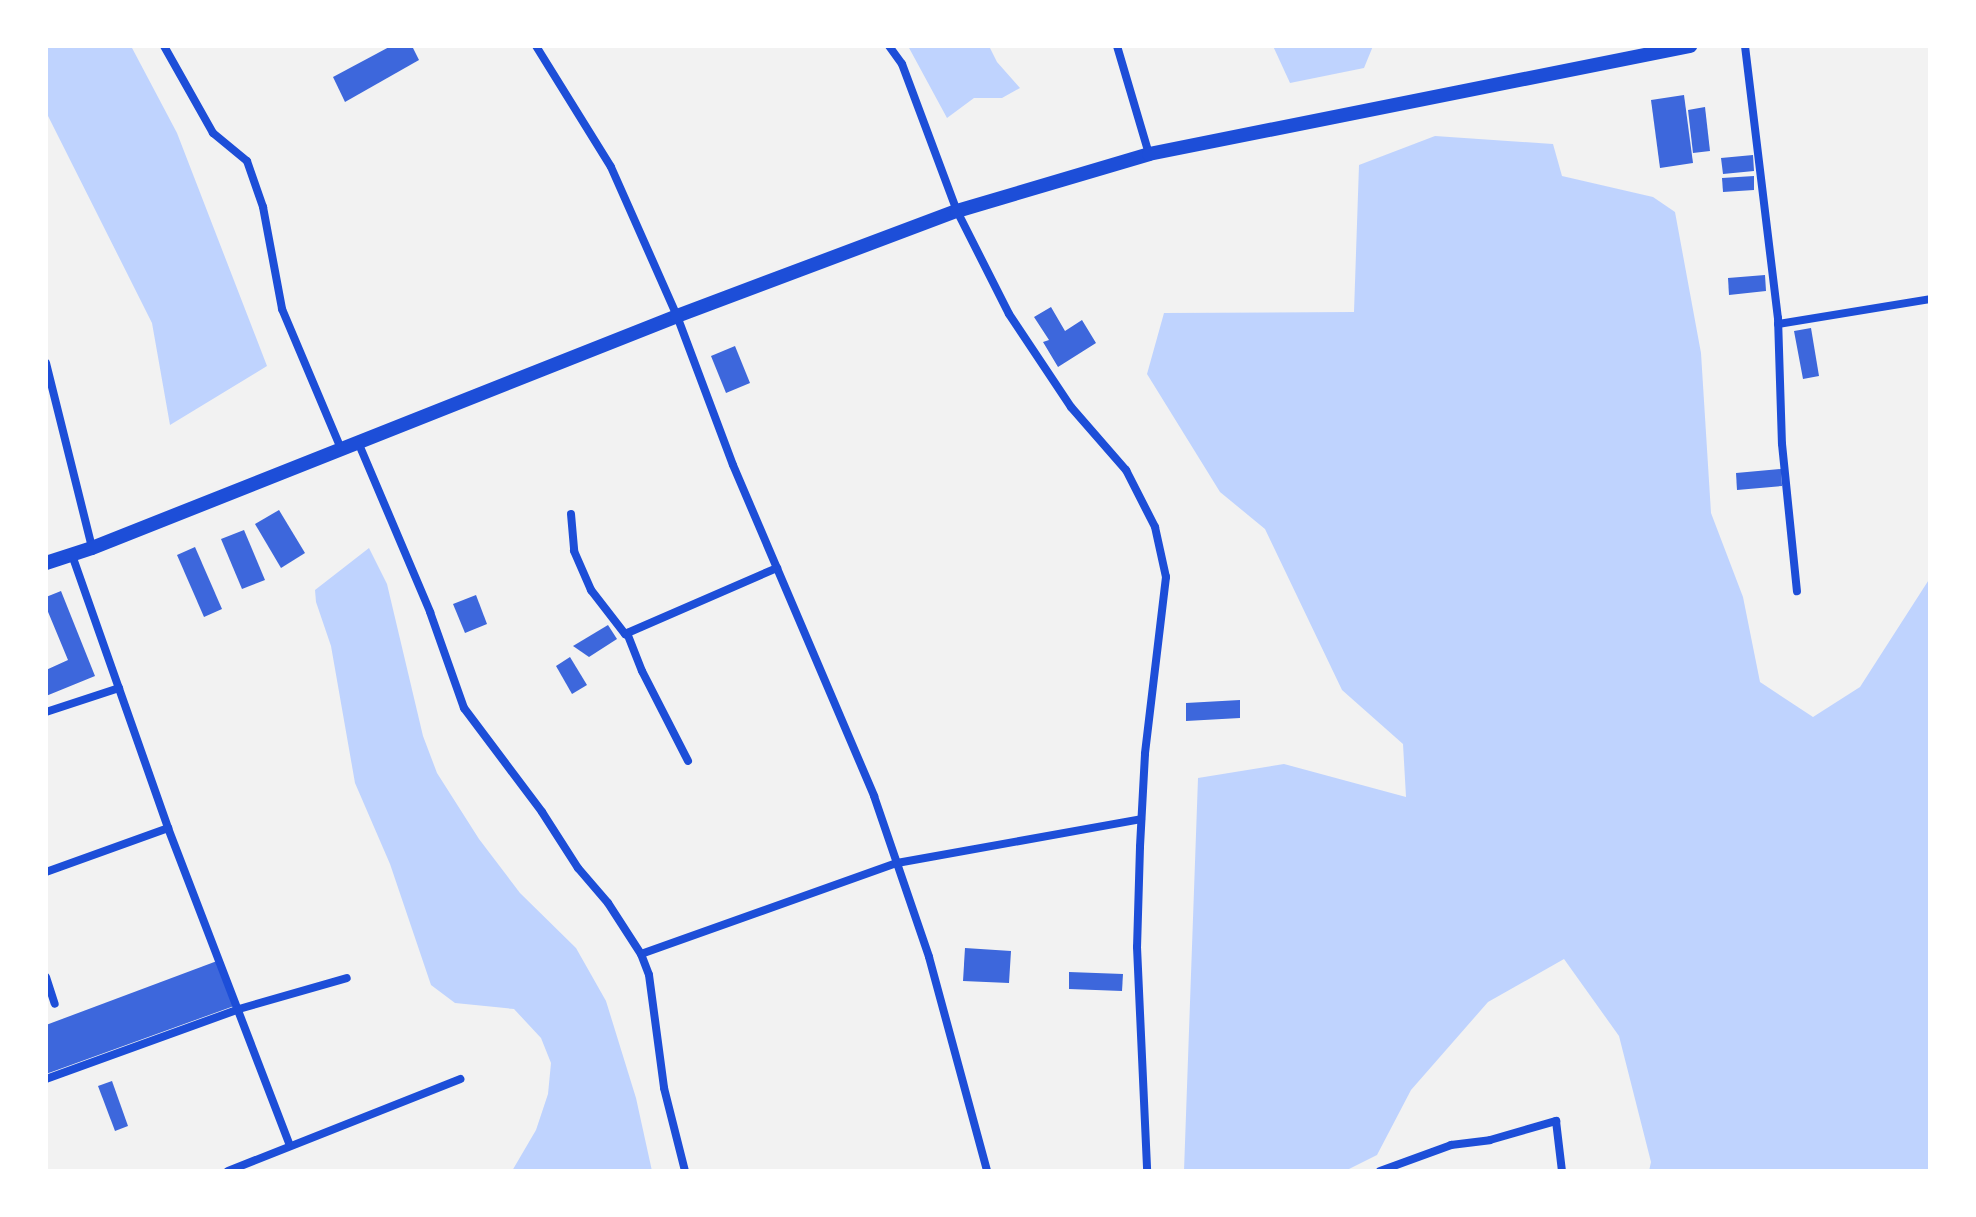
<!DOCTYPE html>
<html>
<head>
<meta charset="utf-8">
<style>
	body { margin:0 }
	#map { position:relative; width:1976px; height:1217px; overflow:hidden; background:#f2f2f2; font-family:"DM Sans",sans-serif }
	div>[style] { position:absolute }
	.water>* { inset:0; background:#bfd3fe }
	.building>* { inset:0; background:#3d67dc }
	.minor>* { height:8px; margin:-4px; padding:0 4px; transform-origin:4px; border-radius:4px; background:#1d4ed8 }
	.secondary>* { height:14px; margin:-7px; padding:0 7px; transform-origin:7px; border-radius:7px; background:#1d4ed8 }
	span { translate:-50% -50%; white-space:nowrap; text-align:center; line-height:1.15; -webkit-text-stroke:7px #fff; paint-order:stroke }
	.frame { position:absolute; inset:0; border:48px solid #fff; pointer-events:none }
</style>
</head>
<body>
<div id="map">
	<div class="water">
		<div style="clip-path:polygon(46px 46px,131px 46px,177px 133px,267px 366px,170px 425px,152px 323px,46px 112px)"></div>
		<div style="clip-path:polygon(908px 46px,989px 46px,997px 62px,1020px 88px,1002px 98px,974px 98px,947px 118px)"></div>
		<div style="clip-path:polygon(1273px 46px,1373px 46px,1364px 68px,1290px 83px)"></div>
		<div style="clip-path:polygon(1435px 136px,1553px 144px,1562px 176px,1653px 197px,1675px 212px,1701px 353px,1711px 513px,1743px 597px,1760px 682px,1813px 717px,1860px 687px,1930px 578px,1930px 1171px,1649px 1171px,1651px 1162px,1619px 1036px,1564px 959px,1488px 1002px,1411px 1090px,1377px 1155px,1345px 1171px,1184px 1171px,1198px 778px,1284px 764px,1406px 797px,1403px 744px,1342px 690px,1265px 529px,1220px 492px,1147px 374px,1164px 313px,1354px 312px,1359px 165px)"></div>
		<div style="clip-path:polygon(369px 548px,387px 584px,423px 736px,437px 773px,479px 839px,520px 893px,576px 948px,606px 1001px,636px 1098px,652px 1171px,512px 1171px,536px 1130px,548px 1094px,551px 1063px,541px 1038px,514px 1009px,455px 1003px,431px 985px,390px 864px,355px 783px,331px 646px,316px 602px,315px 590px)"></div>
	</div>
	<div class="building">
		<div style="clip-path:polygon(391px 46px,412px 46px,419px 60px,345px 102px,333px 77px)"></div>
		<div style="clip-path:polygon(1684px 95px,1693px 163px,1660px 168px,1651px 100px)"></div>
		<div style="clip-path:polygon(1705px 107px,1710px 151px,1693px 153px,1688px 110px)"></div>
		<div style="clip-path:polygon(1753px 155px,1754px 171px,1723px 174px,1721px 158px)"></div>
		<div style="clip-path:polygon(1754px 176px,1754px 190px,1723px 192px,1722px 178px)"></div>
		<div style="clip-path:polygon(1765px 275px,1766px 291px,1729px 295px,1728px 278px)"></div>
		<div style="clip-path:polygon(1051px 307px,1065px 331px,1082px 320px,1096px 343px,1058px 367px,1043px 342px,1049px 340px,1034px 317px)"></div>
		<div style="clip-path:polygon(1811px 328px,1819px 376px,1803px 379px,1794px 331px)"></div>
		<div style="clip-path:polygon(735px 346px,750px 383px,726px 393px,711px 356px)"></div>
		<div style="clip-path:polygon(1781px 469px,1782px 486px,1737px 490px,1736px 473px)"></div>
		<div style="clip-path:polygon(279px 510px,305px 553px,281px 568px,255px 524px)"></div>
		<div style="clip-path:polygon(244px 530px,265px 580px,242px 589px,221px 539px)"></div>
		<div style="clip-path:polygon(195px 547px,222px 609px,204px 617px,177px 555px)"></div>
		<div style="clip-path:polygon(61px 591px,95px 676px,46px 696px,46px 670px,68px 660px,46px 607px,46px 597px)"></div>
		<div style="clip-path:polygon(476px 595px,487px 624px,465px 633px,453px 604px)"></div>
		<div style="clip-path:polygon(608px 625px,617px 639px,589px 657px,573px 646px)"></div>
		<div style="clip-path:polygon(570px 657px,587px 685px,572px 694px,556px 666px)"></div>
		<div style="clip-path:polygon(1240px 700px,1240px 718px,1186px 721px,1186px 703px)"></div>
		<div style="clip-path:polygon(965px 948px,1011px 951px,1009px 983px,963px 981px)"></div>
		<div style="clip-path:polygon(217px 961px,234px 1006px,46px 1074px,46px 1025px)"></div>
		<div style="clip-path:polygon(1069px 972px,1123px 974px,1122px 991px,1069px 989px)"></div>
		<div style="clip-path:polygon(112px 1081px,128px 1126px,115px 1131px,98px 1086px)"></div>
	</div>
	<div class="minor">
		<div style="left:164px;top:46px;width:100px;rotate:60.6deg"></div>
		<div style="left:213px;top:133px;width:44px;rotate:39.5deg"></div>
		<div style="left:247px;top:161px;width:49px;rotate:70.8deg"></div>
		<div style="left:263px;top:207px;width:104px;rotate:79.4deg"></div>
		<div style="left:282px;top:309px;width:152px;rotate:67.1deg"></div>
		<div style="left:536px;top:46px;width:142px;rotate:58.2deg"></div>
		<div style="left:611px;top:167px;width:163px;rotate:66.1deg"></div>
		<div style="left:677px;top:316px;width:159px;rotate:69.4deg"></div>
		<div style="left:733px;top:465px;width:360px;rotate:66.9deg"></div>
		<div style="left:874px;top:796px;width:170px;rotate:71.1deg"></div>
		<div style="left:929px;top:957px;width:222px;rotate:74.8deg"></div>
		<div style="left:889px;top:46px;width:22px;rotate:54deg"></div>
		<div style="left:902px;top:64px;width:157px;rotate:69.5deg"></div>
		<div style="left:957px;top:211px;width:115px;rotate:63.2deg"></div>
		<div style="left:1009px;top:314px;width:112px;rotate:56.3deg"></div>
		<div style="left:1071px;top:407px;width:84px;rotate:48.9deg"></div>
		<div style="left:1126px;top:470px;width:64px;rotate:63deg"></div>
		<div style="left:1155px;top:527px;width:51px;rotate:77.6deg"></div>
		<div style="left:1166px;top:577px;width:178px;rotate:96.8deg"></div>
		<div style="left:1145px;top:754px;width:93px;rotate:93.1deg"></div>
		<div style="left:1140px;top:847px;width:100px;rotate:91.7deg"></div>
		<div style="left:1137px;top:947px;width:224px;rotate:87.4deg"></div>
		<div style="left:1117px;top:46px;width:113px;rotate:73.5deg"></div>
		<div style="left:1745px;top:46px;width:274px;rotate:83.1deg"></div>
		<div style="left:1778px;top:318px;width:126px;rotate:88.2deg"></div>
		<div style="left:1782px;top:444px;width:148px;rotate:84.2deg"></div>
		<div style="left:1778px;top:324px;width:154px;rotate:-9.3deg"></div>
		<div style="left:46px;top:363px;width:191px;rotate:76deg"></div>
		<div style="left:358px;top:442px;width:185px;rotate:67deg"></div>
		<div style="left:430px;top:612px;width:102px;rotate:70.5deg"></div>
		<div style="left:464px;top:708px;width:130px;rotate:53.1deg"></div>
		<div style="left:542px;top:812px;width:67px;rotate:57.3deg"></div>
		<div style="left:578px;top:868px;width:46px;rotate:49.4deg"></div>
		<div style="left:608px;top:903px;width:61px;rotate:57.1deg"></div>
		<div style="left:641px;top:954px;width:22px;rotate:69deg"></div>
		<div style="left:649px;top:975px;width:114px;rotate:82.4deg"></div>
		<div style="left:664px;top:1088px;width:86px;rotate:75.8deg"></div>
		<div style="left:571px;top:514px;width:37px;rotate:85deg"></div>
		<div style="left:574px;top:551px;width:43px;rotate:66.4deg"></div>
		<div style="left:591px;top:590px;width:56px;rotate:52.3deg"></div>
		<div style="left:625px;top:634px;width:166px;rotate:-23.5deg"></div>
		<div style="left:72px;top:555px;width:289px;rotate:70.6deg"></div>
		<div style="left:168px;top:828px;width:340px;rotate:69deg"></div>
		<div style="left:627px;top:633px;width:41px;rotate:68.5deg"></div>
		<div style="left:642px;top:671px;width:101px;rotate:62.9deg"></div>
		<div style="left:46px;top:712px;width:77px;rotate:-18.2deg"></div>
		<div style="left:46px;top:872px;width:130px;rotate:-19.8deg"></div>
		<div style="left:641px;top:954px;width:272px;rotate:-19.6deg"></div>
		<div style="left:897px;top:863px;width:248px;rotate:-10.2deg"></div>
		<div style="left:46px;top:977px;width:28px;rotate:72deg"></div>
		<div style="left:46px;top:1079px;width:205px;rotate:-19.9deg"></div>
		<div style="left:239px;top:1009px;width:112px;rotate:-16deg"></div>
		<div style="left:228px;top:1171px;width:250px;rotate:-21.6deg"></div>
		<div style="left:1380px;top:1171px;width:76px;rotate:-20.1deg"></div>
		<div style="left:1451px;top:1145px;width:39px;rotate:-7deg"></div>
		<div style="left:1490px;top:1140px;width:69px;rotate:-16.1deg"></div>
		<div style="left:1556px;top:1121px;width:50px;rotate:83.2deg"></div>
	</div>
	<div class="secondary">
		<div style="left:46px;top:563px;width:48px;rotate:-18.1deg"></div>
		<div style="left:92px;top:548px;width:629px;rotate:-21.63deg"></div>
		<div style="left:677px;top:316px;width:299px;rotate:-20.6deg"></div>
		<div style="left:957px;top:211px;width:200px;rotate:-16.5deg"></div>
		<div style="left:1149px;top:154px;width:552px;rotate:-11.29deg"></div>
	</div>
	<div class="frame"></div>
</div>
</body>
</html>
